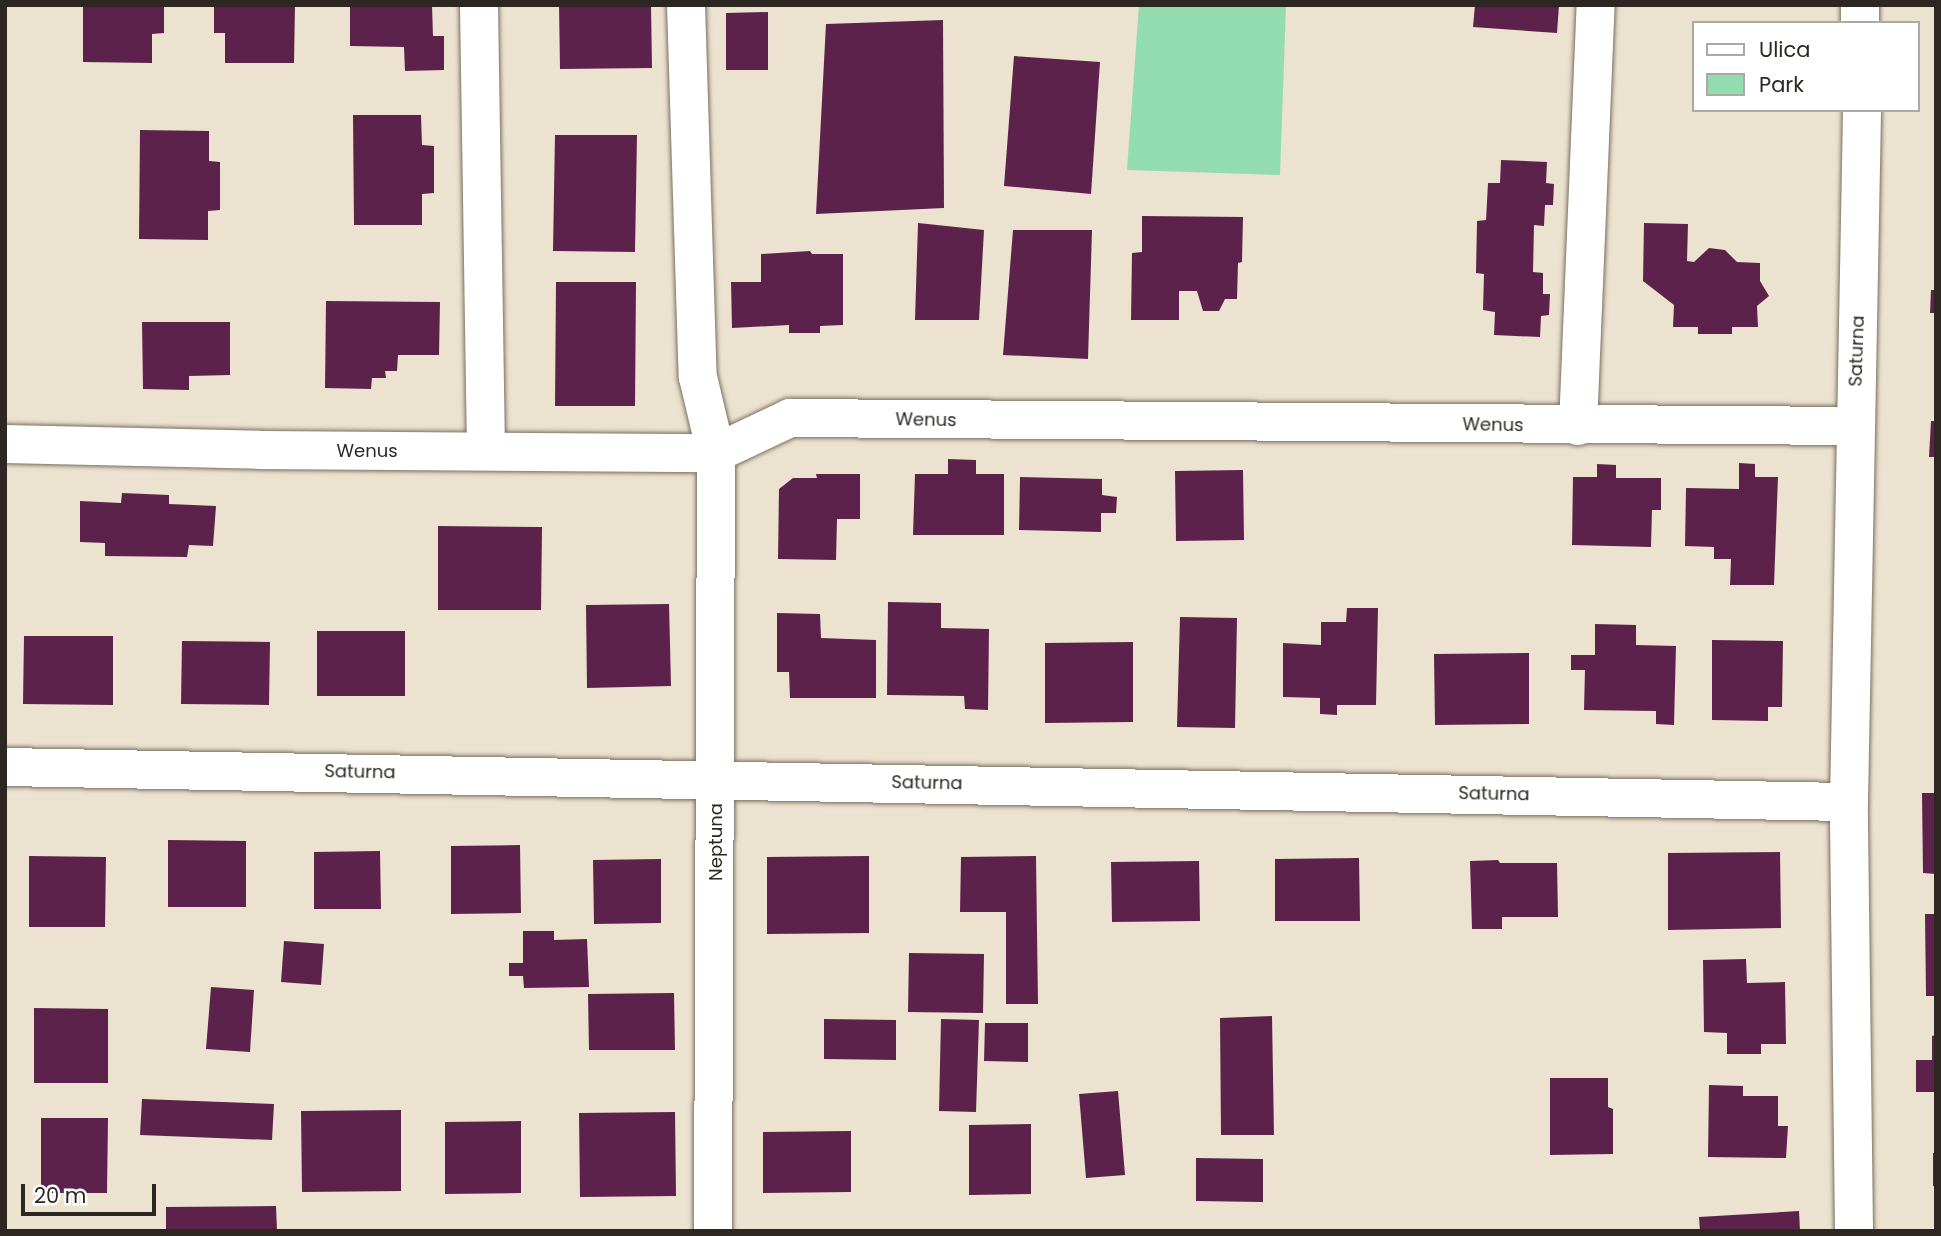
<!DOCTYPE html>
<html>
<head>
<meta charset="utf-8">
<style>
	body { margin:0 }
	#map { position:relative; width:1941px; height:1236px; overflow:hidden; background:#ece2d0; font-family:Poppins,sans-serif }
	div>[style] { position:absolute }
	.green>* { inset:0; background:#93dcaf }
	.building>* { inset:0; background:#5d224b }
	.roads { filter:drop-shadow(0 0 2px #797060) drop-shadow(0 0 2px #797060) }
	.minor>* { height:38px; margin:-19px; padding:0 19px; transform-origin:19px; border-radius:19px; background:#fff }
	span { translate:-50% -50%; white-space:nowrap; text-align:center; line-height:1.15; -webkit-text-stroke:7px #fff; paint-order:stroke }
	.street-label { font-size:18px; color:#2c2821 }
	.frame { position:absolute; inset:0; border:7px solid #2c2821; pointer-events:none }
	.legend { position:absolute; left:1692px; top:21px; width:228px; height:91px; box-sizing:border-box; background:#fff; border:2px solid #aba9a6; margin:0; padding:9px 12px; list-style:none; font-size:21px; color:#2c2821 }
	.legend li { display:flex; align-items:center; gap:14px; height:35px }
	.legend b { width:35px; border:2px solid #aba9a6 }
	.scale { position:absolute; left:21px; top:1184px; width:135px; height:32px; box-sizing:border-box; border:4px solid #2c2821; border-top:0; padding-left:9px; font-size:21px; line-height:24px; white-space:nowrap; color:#2c2821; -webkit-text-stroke:5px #fff; paint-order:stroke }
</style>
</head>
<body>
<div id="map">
	<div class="green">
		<div style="clip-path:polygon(1139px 5px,1286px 5px,1280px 175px,1127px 170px)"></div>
	</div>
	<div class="building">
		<div style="clip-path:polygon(83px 5px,164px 5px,164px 33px,152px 34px,152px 63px,83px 62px)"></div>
		<div style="clip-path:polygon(214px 5px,295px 5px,294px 63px,225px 63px,225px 33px,214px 33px)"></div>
		<div style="clip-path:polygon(350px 5px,432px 5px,433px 36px,444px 36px,444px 70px,405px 71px,404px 47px,350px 46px)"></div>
		<div style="clip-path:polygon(559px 5px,651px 5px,652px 68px,560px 69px)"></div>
		<div style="clip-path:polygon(1475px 5px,1559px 5px,1557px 33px,1473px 27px)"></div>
		<div style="clip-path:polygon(768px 12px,768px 70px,726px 70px,726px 13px)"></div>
		<div style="clip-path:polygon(943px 20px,944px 208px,816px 214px,826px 24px)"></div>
		<div style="clip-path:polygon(1014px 56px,1100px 62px,1091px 194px,1004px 186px)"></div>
		<div style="clip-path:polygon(353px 115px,421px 115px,422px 145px,434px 146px,434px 193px,422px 194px,422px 225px,354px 225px)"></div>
		<div style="clip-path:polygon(140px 130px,209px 131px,209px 161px,220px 162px,220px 210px,208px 211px,208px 240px,139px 239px)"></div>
		<div style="clip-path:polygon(555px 135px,637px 135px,635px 252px,553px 251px)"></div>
		<div style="clip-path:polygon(1501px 160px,1547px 162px,1546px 183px,1554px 184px,1553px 205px,1545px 205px,1544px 226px,1534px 225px,1533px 272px,1543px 273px,1543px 294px,1550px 294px,1549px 315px,1541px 316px,1540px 337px,1494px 335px,1495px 312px,1483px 310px,1484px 274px,1476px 273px,1477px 221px,1486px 220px,1488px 183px,1500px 183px)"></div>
		<div style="clip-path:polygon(1142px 216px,1243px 217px,1242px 262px,1238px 263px,1237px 299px,1225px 299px,1219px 311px,1203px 311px,1197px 291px,1179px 291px,1179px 320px,1131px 320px,1132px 253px,1142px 252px)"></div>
		<div style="clip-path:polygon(918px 223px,984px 230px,979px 320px,915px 320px)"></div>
		<div style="clip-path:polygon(1644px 223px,1688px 224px,1687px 261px,1694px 262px,1709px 248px,1725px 250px,1737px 262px,1760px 263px,1760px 281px,1769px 296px,1757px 306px,1758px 327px,1732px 327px,1732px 334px,1698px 334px,1698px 327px,1673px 327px,1674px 305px,1643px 281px)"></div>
		<div style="clip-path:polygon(1013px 230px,1092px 230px,1088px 359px,1003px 355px)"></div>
		<div style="clip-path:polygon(810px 251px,812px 254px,843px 254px,843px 325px,820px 326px,820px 333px,789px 333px,789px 325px,732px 328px,731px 282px,761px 282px,761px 254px)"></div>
		<div style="clip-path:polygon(556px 282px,636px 282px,635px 406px,555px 406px)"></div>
		<div style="clip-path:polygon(1931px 290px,1936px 290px,1936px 313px,1930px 313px)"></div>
		<div style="clip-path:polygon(326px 301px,440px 302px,439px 355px,398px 355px,397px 371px,385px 371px,386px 378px,372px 378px,371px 389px,325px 388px)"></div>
		<div style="clip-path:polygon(142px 322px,230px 322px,230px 375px,189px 376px,189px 390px,143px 389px)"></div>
		<div style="clip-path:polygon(1931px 421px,1936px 421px,1936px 457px,1929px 457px)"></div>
		<div style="clip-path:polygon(948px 459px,976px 460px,976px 474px,1004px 474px,1004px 535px,913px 535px,915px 474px,948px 474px)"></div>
		<div style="clip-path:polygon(1739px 463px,1755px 464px,1755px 477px,1778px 477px,1774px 585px,1730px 585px,1731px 559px,1714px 559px,1714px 547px,1685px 546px,1686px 488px,1739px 489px)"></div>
		<div style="clip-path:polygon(1597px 464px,1616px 465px,1616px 478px,1661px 478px,1661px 510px,1652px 510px,1651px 547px,1572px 545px,1573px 477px,1597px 477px)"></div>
		<div style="clip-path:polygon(1243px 470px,1244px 540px,1176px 541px,1175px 471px)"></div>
		<div style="clip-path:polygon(816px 474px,860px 474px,860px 519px,837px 519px,836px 560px,778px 559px,779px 489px,793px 478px,817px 478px)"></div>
		<div style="clip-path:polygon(1020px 477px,1102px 479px,1102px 495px,1117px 497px,1116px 513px,1101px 513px,1101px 532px,1019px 530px)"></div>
		<div style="clip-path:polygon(122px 493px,169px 495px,169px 504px,216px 506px,213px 546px,189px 545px,187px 557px,105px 556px,105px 543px,80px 542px,80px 501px,121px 503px)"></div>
		<div style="clip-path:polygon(438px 526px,542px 527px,541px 610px,438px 610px)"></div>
		<div style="clip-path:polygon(888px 602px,941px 603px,941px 628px,989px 629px,988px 710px,965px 709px,964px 696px,887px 695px)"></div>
		<div style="clip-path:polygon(669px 604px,671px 686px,587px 688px,586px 605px)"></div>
		<div style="clip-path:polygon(1347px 608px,1378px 608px,1376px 705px,1337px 705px,1337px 715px,1320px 714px,1320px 698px,1283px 697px,1283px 643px,1321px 645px,1321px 622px,1346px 622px)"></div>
		<div style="clip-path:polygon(777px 613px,820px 614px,821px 638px,876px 640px,876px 698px,790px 698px,789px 672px,777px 672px)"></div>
		<div style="clip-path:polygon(1180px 617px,1237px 618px,1235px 728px,1177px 727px)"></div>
		<div style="clip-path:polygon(1595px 624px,1636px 625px,1636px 645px,1676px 646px,1674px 725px,1656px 724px,1656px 711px,1584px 710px,1585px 670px,1571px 670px,1571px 655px,1595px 655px)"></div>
		<div style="clip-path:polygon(317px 631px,405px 631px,405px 696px,317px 696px)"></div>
		<div style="clip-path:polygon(24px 636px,113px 636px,113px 705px,23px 704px)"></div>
		<div style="clip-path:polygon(1712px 640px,1783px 641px,1782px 707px,1768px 707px,1768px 721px,1712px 720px)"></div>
		<div style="clip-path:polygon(182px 641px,270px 642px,269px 705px,181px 704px)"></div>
		<div style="clip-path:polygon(1133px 642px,1133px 722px,1045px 723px,1045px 643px)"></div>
		<div style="clip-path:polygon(1529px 653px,1529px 724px,1435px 725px,1434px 654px)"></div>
		<div style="clip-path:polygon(1922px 793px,1936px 793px,1936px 874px,1923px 873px)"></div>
		<div style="clip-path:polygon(168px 840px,246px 841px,246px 907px,168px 907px)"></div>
		<div style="clip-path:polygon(520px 845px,521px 913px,451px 914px,451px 846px)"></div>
		<div style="clip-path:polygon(380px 851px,381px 909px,314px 909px,314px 852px)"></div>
		<div style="clip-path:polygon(1780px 852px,1781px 928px,1668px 930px,1668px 853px)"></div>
		<div style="clip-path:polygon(29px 856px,106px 857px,105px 927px,29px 927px)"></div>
		<div style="clip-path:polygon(869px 856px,869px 933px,767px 934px,767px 857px)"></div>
		<div style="clip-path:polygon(1036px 856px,1038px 1004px,1006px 1004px,1006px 912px,960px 912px,961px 857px)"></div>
		<div style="clip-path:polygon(1359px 858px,1360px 921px,1275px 921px,1275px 859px)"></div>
		<div style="clip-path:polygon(661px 859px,661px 923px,594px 924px,593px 860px)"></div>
		<div style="clip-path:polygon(1498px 860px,1500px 863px,1557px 863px,1558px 917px,1502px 917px,1502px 929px,1472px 929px,1470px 861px)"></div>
		<div style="clip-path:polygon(1199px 861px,1200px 921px,1112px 922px,1111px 862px)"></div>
		<div style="clip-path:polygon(1925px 914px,1936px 914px,1936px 996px,1926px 996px)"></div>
		<div style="clip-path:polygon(523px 931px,554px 931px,554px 940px,587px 939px,589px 987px,524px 988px,523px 976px,509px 976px,509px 963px,523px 963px)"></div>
		<div style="clip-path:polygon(284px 941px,324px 944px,321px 985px,281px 982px)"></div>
		<div style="clip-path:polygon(909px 953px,984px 954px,983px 1013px,908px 1012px)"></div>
		<div style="clip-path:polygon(1746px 959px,1747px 983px,1785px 982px,1786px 1044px,1761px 1044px,1761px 1054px,1727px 1054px,1727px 1033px,1704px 1032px,1703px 960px)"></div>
		<div style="clip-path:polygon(211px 987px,254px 990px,250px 1052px,206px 1049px)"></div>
		<div style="clip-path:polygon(674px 993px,675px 1050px,589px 1050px,588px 994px)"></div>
		<div style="clip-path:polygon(34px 1008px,108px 1009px,108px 1083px,34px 1083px)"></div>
		<div style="clip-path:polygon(1272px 1016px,1274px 1135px,1221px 1135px,1220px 1018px)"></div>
		<div style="clip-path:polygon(824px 1019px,896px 1020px,896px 1060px,824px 1059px)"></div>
		<div style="clip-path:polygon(941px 1019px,979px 1020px,976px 1112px,939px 1111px)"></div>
		<div style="clip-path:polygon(985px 1023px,1028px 1023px,1028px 1062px,984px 1061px)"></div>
		<div style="clip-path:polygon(1936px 1035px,1936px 1092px,1916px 1092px,1916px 1060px,1932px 1060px,1932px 1036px)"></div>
		<div style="clip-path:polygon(1550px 1078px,1608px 1078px,1608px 1107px,1613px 1109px,1613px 1154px,1550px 1155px)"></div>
		<div style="clip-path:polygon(1709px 1085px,1743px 1086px,1743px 1096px,1778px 1096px,1778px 1126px,1788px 1126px,1786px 1158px,1708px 1157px)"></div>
		<div style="clip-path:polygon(1118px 1091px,1125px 1175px,1086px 1178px,1079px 1094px)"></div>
		<div style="clip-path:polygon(142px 1099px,274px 1104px,272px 1140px,140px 1135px)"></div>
		<div style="clip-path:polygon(401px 1110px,401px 1191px,302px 1192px,301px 1111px)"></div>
		<div style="clip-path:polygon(675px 1112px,676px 1196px,580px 1197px,579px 1113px)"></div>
		<div style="clip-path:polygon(41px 1118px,108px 1118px,107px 1193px,41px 1193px)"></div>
		<div style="clip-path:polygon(521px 1121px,521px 1193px,445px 1194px,445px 1122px)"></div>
		<div style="clip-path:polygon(1031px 1124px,1031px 1194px,969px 1195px,969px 1125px)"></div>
		<div style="clip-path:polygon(851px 1131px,851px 1192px,763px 1193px,763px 1132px)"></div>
		<div style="clip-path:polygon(1933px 1153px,1936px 1153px,1936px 1187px,1933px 1186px)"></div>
		<div style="clip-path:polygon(1196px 1158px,1263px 1159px,1263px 1202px,1196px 1201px)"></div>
		<div style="clip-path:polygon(276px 1206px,277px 1231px,166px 1231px,166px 1207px)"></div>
		<div style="clip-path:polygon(1799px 1211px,1800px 1231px,1700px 1231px,1699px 1217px)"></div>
	</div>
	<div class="roads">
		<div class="minor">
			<div style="left:479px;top:5px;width:446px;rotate:89.1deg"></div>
			<div style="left:686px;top:5px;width:372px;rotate:88.2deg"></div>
			<div style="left:698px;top:377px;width:78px;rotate:76.7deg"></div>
			<div style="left:716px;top:453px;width:778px;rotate:90.22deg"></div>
			<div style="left:1860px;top:5px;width:18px;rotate:90deg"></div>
			<div style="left:1578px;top:426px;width:421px;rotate:-87.6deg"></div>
			<div style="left:5px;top:444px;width:255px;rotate:1.3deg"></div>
			<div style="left:260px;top:450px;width:456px;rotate:0.4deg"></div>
			<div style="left:716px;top:453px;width:82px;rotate:-25.3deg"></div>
			<div style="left:790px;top:418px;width:1064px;rotate:0.43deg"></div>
			<div style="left:5px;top:767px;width:1844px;rotate:1.09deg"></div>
			<div style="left:1854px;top:1231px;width:429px;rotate:-90.7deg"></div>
			<div style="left:1849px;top:802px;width:692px;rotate:-88.92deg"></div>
		</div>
	</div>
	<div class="street-label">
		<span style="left:1857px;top:351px;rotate:-88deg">Saturna</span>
		<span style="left:926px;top:420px;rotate:1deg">Wenus</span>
		<span style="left:1493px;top:425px;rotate:1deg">Wenus</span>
		<span style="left:367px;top:451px">Wenus</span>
		<span style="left:360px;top:772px;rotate:1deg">Saturna</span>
		<span style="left:927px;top:783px;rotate:1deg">Saturna</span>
		<span style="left:1494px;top:794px;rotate:1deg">Saturna</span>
		<span style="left:716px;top:842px;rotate:-90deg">Neptuna</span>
	</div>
	<div class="frame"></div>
	<ul class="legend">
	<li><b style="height:9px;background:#fff"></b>Ulica</li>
	<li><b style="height:19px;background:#93dcaf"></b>Park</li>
	</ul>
	<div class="scale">20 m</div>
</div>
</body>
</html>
